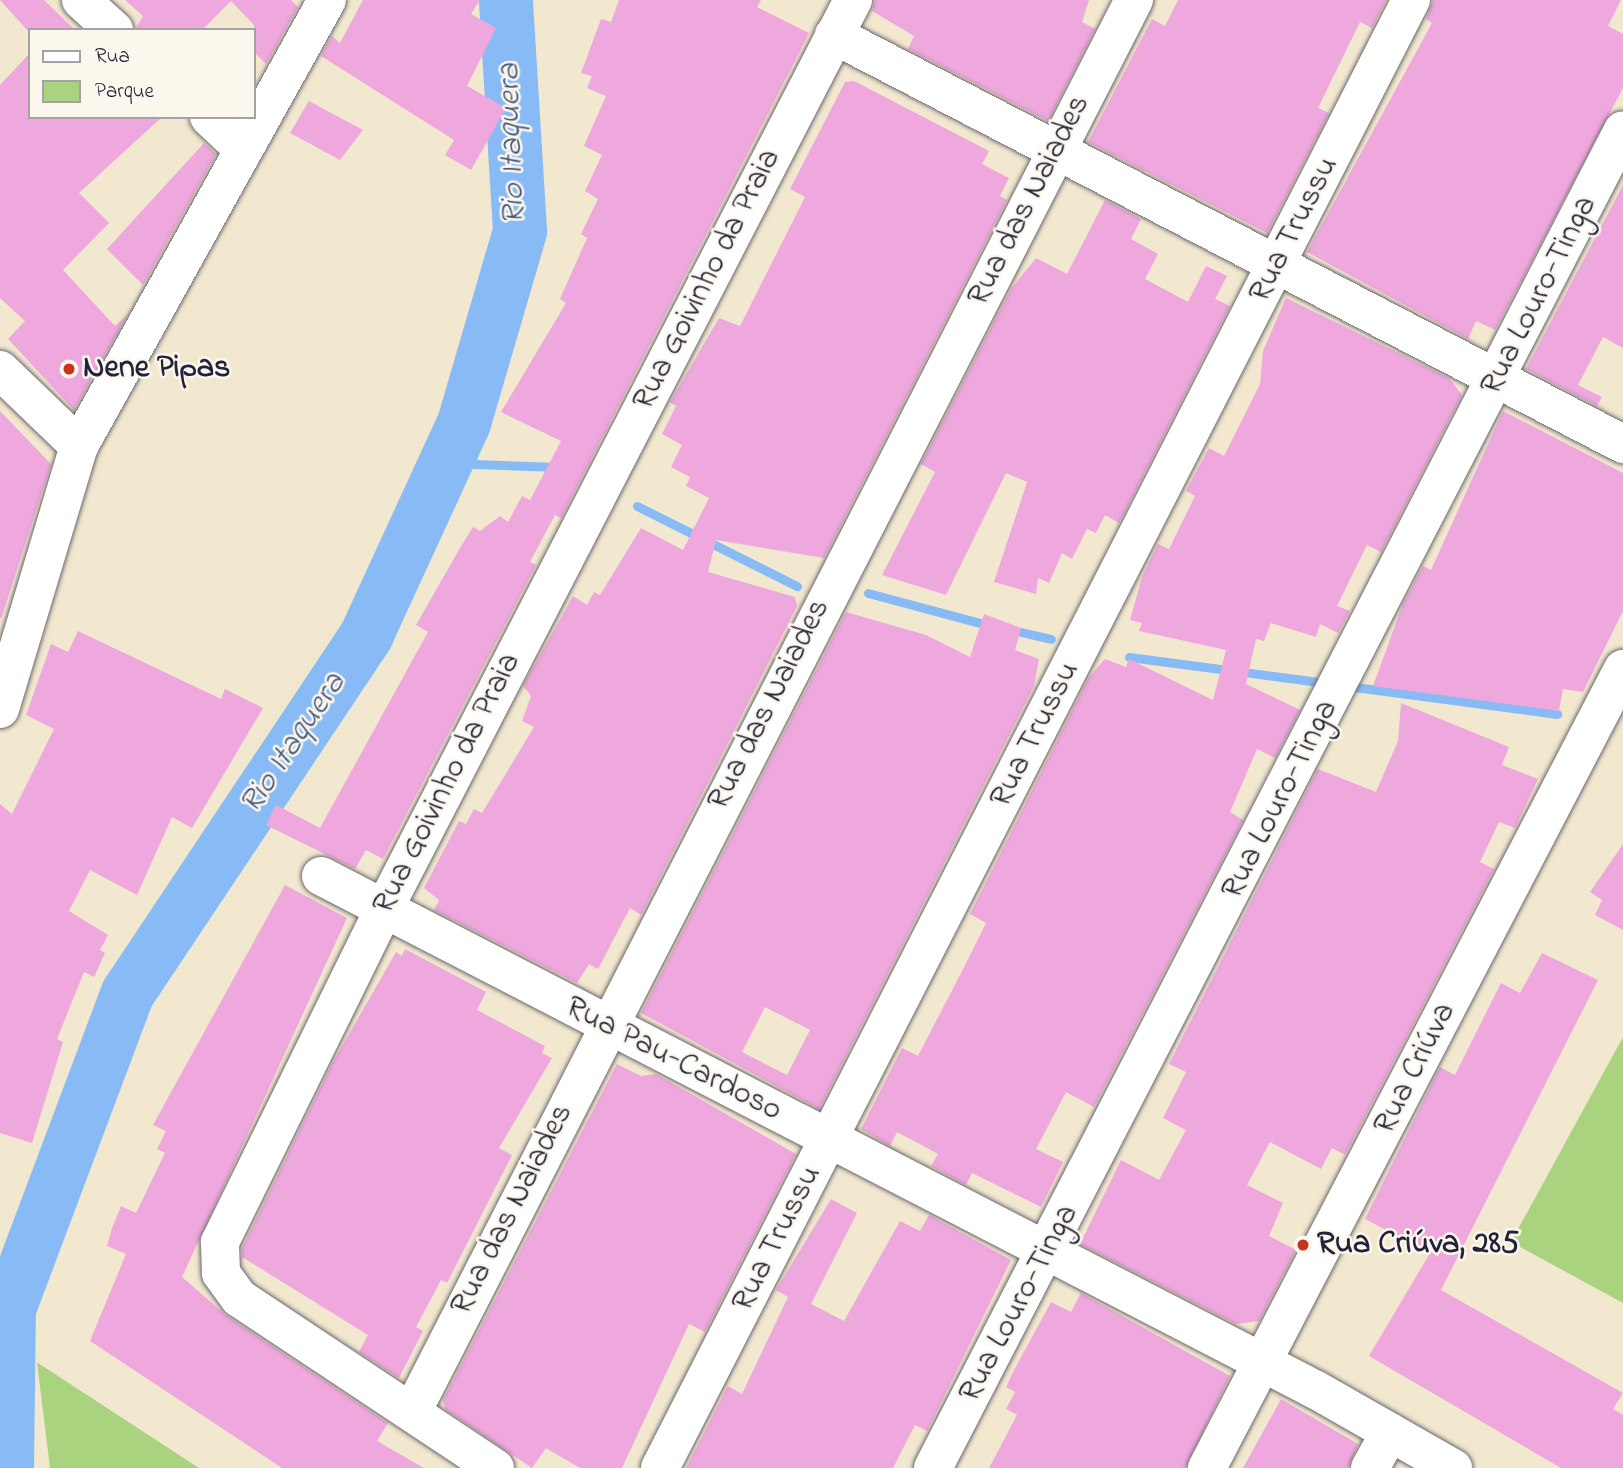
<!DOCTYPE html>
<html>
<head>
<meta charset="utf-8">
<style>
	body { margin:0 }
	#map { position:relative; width:1623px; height:1468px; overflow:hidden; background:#f2e8cf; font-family:"Indie Flower",sans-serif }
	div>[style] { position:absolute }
	.green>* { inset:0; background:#a9d37f }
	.stream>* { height:9px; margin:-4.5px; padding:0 4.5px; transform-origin:4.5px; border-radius:4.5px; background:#88bbf5 }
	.river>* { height:54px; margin:-27px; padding:0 27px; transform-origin:27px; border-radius:27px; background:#88bbf5 }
	.building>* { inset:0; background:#efa8dd }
	.roads { filter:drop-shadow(0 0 2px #6b676f) drop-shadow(0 0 2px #6b676f) }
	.minor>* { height:38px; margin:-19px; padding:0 19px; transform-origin:19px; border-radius:19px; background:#fff }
	.dots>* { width:19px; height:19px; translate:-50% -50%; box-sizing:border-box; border:4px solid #fbf7ec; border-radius:50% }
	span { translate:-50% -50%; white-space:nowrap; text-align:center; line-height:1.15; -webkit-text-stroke:5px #fbf7ec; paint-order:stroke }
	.street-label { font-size:32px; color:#22223b }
	.poi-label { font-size:32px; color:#22223b; font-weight:700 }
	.left { translate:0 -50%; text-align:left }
	.water-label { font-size:33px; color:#46587c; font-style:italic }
	.legend { position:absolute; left:28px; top:28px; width:228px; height:91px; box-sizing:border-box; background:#fbf7ec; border:2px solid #a4a2a5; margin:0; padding:9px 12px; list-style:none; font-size:21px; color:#22223b }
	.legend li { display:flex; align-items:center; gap:14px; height:35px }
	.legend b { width:35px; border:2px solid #a4a2a5 }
</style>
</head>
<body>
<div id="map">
	<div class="green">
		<div style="clip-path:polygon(1623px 1037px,1623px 1303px,1511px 1242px)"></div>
		<div style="clip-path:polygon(37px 1362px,38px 1363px,199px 1468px,50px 1468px)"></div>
	</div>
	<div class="stream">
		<div style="left:446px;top:463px;width:113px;rotate:2deg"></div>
		<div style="left:637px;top:506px;width:179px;rotate:26.6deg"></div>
		<div style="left:868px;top:593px;width:127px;rotate:15deg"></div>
		<div style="left:1008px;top:629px;width:44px;rotate:13.1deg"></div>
		<div style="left:1129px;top:657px;width:199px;rotate:7.5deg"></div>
		<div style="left:1347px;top:686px;width:212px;rotate:7.6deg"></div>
	</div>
	<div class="river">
		<div style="left:7px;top:1468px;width:159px;rotate:-89.3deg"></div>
		<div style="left:9px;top:1309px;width:338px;rotate:-69.4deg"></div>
		<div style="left:128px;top:993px;width:431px;rotate:-56.3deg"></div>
		<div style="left:367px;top:634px;width:232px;rotate:-65.3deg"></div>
		<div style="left:464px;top:423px;width:200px;rotate:-73.7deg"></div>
		<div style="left:520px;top:231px;width:231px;rotate:-93.5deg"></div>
	</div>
	<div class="building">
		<div style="clip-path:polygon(0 0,44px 0,75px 30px,27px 30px)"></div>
		<div style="clip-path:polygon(125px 0,291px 0,298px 7px,266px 64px,254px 52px,254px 25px,231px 1px,202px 30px,135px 30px,143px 16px)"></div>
		<div style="clip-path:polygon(363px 0,480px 0,471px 14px,496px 28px,467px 86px,506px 108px,471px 170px,445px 155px,454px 140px,321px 56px,332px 36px,340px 43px)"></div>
		<div style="clip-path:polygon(619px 0,761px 0,757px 7px,809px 33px,561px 518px,555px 515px,530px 562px,536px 565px,383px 859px,366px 850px,355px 869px,266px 825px,276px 805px,320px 828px,428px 632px,416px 625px,460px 548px,473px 527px,480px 531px,500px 516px,508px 522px,522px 496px,530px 500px,561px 441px,501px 412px,566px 303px,560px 299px,587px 238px,581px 234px,598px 199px,585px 191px,602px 155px,584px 146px,606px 96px,587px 88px,592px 76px,581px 73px,601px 19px,611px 22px)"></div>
		<div style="clip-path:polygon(875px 0,1089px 0,1082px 22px,1095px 29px,1048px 121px,908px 49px,914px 36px,872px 11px)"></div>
		<div style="clip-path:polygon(1178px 0,1386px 0,1372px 28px,1360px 22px,1318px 108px,1329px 113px,1267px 233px,1088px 142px,1152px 19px,1165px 26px)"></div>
		<div style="clip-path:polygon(1433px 0,1621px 0,1608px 26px,1623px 34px,1623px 88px,1495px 330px,1476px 321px,1468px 339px,1307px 252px,1432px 23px,1426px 19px)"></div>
		<div style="clip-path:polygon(30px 53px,30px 117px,162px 117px,79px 193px,109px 223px,63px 270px,115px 326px,128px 314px,74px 410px,8px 339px,25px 321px,0 298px,0 85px)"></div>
		<div style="clip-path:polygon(854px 81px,989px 151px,982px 164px,1009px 178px,1000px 196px,1007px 200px,824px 558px,716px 540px,708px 572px,795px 597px,797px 606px,641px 915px,630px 908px,598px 969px,589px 964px,577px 983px,434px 910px,439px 900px,424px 888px,459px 821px,466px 824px,474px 809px,482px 813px,534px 727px,522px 721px,531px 696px,523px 686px,573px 596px,587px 605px,594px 592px,600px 595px,641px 528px,683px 550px,709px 498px,686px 486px,690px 477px,671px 467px,682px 445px,662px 434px,676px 406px,670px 402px,719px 318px,740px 326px,805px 197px,790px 189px,845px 82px)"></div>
		<div style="clip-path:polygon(309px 101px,363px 130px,340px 160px,290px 133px)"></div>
		<div style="clip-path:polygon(204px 143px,216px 154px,143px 285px,107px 249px)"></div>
		<div style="clip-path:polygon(1623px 185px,1623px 348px,1603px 337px,1578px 385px,1602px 397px,1597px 406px,1526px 369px)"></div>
		<div style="clip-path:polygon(1105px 200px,1141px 219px,1131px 239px,1158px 254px,1145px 279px,1188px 302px,1206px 266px,1227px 276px,1215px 299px,1230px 306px,1119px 523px,1105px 515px,1096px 533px,1087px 529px,1072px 559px,1062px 553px,1049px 583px,1038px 578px,1036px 594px,994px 582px,1027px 482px,1006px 473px,946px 595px,882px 575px,935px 472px,921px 464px,1011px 289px,1036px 258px,1067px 274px)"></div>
		<div style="clip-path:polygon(1286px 298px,1449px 378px,1462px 395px,1381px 552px,1367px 545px,1337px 606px,1350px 611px,1338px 633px,1320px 624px,1316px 637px,1271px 623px,1264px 641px,1256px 639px,1246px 684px,1300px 710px,1275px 758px,1257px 749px,1230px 812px,1243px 820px,1094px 1107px,1066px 1092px,1036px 1149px,1063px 1162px,1041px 1207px,972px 1173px,966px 1185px,931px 1166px,938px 1154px,897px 1132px,890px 1146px,861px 1129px,902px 1048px,918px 1056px,960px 975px,986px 923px,970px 914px,1089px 677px,1105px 659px,1126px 667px,1129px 659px,1213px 700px,1226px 650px,1139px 631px,1142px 623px,1130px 620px,1142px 577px,1158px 544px,1169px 549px,1195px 496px,1186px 491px,1209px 448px,1224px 456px,1260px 384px,1263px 351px)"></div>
		<div style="clip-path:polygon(0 411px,51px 464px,1px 619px,0 618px)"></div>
		<div style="clip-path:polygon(1503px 411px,1623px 473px,1623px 611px,1583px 692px,1563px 689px,1559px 711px,1373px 686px,1403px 604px,1423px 566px,1431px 570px)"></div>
		<div style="clip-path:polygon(evenodd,846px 612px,926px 635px,970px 657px,984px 614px,1021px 628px,1015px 650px,1039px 659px,1034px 686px,819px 1109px,641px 1013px,846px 612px,765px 1007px,810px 1030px,787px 1075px,742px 1052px,765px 1007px)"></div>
		<div style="clip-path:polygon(78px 631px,221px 699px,225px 689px,263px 708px,192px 828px,172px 817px,137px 895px,90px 870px,69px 911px,108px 935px,100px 950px,105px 953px,94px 977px,84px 972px,57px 1039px,63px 1042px,32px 1143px,0 1133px,0 804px,12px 814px,54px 729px,26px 715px,51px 644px,68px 652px)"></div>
		<div style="clip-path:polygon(1401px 703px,1509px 747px,1502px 765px,1538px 779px,1515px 828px,1499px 822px,1480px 862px,1494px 869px,1345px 1155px,1332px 1148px,1321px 1169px,1270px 1142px,1247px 1185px,1283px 1203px,1269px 1236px,1296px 1250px,1259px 1321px,1236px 1324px,1080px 1244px,1121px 1160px,1159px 1180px,1186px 1130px,1163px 1118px,1186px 1072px,1169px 1064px,1318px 769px,1376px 792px,1398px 741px)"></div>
		<div style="clip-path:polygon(1623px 844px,1623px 930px,1595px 915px,1602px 900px,1590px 892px)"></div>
		<div style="clip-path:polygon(285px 885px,347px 918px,182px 1277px,227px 1316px,388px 1423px,377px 1441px,424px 1468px,282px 1468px,90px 1341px,126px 1254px,107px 1246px,112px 1228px,121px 1206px,136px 1213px,165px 1153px,157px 1149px,166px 1131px,153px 1125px)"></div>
		<div style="clip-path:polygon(405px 949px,486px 992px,477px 1010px,545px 1046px,542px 1053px,552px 1058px,499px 1148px,512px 1155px,447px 1283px,441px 1280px,416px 1327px,423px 1331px,399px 1378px,359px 1352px,368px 1335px,242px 1257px,242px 1248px,333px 1062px,396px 952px,402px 956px)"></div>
		<div style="clip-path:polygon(1542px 953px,1598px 980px,1441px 1290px,1623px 1393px,1613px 1409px,1623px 1415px,1623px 1468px,1561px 1468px,1369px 1356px,1430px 1253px,1365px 1219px,1440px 1067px,1455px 1075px,1501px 983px,1520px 993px)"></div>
		<div style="clip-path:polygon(617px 1064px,641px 1076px,656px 1074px,796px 1154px,705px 1332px,689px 1324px,622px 1468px,580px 1468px,546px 1448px,532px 1468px,445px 1409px,443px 1400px)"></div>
		<div style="clip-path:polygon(831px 1199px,857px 1213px,811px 1304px,844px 1321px,900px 1221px,920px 1231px,929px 1215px,1011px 1260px,927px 1431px,915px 1425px,893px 1468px,686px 1468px,728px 1386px,742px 1394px,788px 1297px,776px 1290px)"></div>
		<div style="clip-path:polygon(1081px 1293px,1230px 1376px,1185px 1468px,989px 1468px,1017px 1415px,1006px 1409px,1015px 1392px,1006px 1387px,1013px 1372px,1051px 1302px,1071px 1312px)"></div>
		<div style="clip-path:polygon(1281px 1399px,1358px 1444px,1348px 1468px,1243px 1468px)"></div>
	</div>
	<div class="roads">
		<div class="minor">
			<div style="left:81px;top:0;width:45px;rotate:42.3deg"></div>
			<div style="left:834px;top:35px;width:889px;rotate:27.4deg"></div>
			<div style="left:209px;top:117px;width:47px;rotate:43.3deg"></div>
			<div style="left:0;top:370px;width:110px;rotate:43.9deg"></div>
			<div style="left:0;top:709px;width:275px;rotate:-73.3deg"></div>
			<div style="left:79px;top:446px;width:510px;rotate:-60.92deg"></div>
			<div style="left:321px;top:876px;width:1120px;rotate:27.32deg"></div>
			<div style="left:1316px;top:1390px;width:158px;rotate:29.7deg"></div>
			<div style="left:412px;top:1412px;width:1586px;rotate:-62.92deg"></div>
			<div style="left:495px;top:1468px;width:307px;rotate:-146.4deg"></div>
			<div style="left:239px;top:1298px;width:31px;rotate:-126deg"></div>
			<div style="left:221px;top:1273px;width:31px;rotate:-92deg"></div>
			<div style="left:220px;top:1242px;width:371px;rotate:-63.8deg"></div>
			<div style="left:384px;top:909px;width:1023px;rotate:-62.71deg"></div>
			<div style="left:660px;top:1468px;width:1649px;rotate:-62.91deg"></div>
			<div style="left:933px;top:1468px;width:1505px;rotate:-62.72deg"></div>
			<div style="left:1207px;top:1468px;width:901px;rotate:-62.5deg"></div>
			<div style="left:1370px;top:1468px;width:41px;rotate:-60.9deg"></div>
		</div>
	</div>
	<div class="dots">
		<div style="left:69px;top:369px;background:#c8321e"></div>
		<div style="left:1303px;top:1245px;background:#c8321e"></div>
	</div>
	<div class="street-label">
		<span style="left:1030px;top:201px;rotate:-63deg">Rua das Naiades</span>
		<span style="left:1295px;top:230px;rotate:-63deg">Rua Trussu</span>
		<span style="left:708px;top:280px;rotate:-63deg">Rua Goivinho da Praia</span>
		<span style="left:1540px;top:296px;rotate:-63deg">Rua Louro-Tinga</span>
		<span style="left:770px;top:705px;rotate:-63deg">Rua das Naiades</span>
		<span style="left:1036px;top:735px;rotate:-63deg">Rua Trussu</span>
		<span style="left:448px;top:784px;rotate:-63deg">Rua Goivinho da Praia</span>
		<span style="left:1281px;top:800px;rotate:-63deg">Rua Louro-Tinga</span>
		<span style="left:673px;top:1060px;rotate:27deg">Rua Pau-Cardoso</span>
		<span style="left:1416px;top:1069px;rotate:-63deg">Rua Criúva</span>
		<span style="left:513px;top:1210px;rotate:-63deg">Rua das Naiades</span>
		<span style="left:778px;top:1239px;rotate:-63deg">Rua Trussu</span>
		<span style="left:1020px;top:1304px;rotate:-62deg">Rua Louro-Tinga</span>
	</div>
	<div class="poi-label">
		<span class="left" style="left:83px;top:369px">Nene Pipas</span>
		<span class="left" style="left:1317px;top:1245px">Rua Criúva, 285</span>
	</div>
	<div class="water-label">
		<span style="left:513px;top:144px;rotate:-92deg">Rio Itaquera</span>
		<span style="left:294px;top:744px;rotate:-56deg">Rio Itaquera</span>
	</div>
	<ul class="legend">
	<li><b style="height:9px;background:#fff"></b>Rua</li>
	<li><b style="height:19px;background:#a9d37f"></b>Parque</li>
	</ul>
</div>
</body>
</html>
